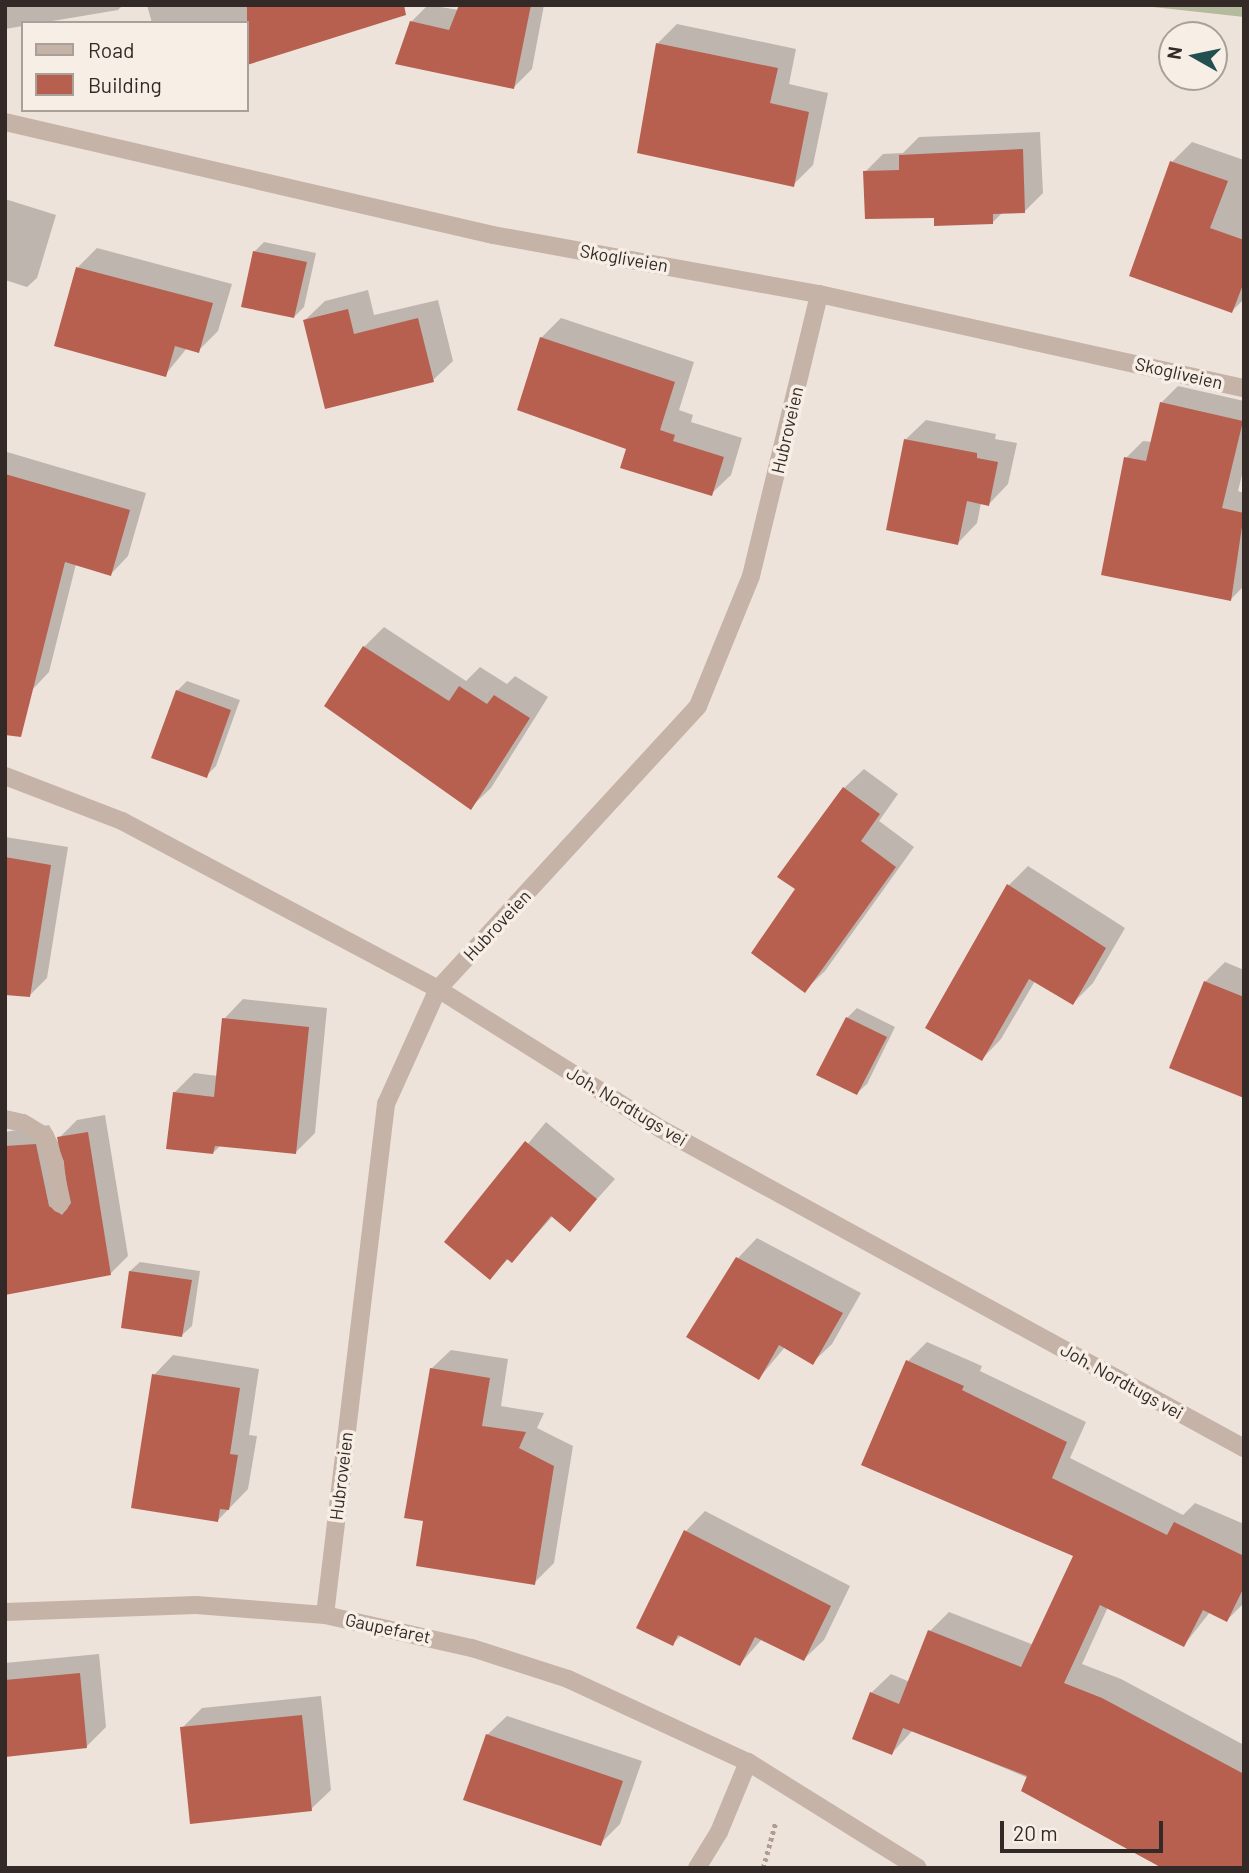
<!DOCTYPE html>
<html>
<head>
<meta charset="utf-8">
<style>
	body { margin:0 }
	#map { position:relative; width:1249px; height:1873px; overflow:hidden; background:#eee3db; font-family:Barlow,sans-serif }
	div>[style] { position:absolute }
	.green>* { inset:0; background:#b3bb9c }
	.shadow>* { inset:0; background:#0003 }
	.building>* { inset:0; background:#b8604f }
	.path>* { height:4.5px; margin-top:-2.25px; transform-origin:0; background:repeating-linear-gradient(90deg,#b09d92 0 3.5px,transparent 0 7px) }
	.minor>* { height:18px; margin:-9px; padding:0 9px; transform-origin:9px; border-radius:9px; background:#c5b3a8 }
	span { translate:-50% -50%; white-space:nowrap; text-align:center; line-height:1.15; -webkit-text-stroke:7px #f7eee6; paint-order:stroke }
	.street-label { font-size:18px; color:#332a27 }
	.frame { position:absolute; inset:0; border:7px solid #332a27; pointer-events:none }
	.legend { position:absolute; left:21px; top:21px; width:228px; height:91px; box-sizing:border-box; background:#f7eee6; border:2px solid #a9a09a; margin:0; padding:9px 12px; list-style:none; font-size:21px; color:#332a27 }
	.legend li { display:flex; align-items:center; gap:14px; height:35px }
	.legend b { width:35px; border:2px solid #a9a09a }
	.north { position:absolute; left:1158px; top:21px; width:70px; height:70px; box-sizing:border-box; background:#f7eee6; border:2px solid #a9a09a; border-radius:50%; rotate:279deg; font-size:19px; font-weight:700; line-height:28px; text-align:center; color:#332a27 }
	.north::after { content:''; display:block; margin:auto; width:24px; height:32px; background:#224f4f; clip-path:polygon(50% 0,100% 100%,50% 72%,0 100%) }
	.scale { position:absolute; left:1000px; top:1821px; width:163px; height:32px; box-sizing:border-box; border:4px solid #332a27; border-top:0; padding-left:9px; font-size:21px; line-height:24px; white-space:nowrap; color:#332a27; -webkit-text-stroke:5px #f7eee6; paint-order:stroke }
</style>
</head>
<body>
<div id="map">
	<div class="green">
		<div style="clip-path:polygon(1135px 5px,1244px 5px,1244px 17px)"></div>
	</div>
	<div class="shadow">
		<div style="clip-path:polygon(5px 5px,123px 5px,118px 10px,5px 29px)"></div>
		<div style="clip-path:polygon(147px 5px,347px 5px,331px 37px,247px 63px,247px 23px,152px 23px)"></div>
		<div style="clip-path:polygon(428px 5px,459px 10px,460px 5px,544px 5px,532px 69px,514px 87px,411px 22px)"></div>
		<div style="clip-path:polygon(677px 24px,796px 49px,789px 84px,828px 93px,813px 165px,793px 185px,658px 43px)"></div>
		<div style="clip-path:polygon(1040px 132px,1043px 193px,1025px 211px,1003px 212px,993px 222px,936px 216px,865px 172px,883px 154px,903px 153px,919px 137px)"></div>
		<div style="clip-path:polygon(1192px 142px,1244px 160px,1244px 299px,1232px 311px,1131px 275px,1172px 162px)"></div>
		<div style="clip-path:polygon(5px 199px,56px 215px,37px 278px,27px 287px,5px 280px)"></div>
		<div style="clip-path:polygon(264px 242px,316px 253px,304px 307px,294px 317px,254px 252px)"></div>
		<div style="clip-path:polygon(97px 248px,232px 284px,218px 331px,198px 351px,187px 348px,165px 375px,78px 267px)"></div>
		<div style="clip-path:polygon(368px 290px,374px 315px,438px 300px,453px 361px,433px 380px,305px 320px,325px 301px)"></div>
		<div style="clip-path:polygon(561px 318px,694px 362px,679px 410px,693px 415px,691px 422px,742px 438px,731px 475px,711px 494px,628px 448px,541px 338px)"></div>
		<div style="clip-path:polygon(1178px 386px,1244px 401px,1244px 467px,1238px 491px,1244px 493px,1244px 586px,1230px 600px,1126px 458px,1143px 441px,1152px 442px,1161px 403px)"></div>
		<div style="clip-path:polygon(926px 420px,996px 434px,995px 439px,1017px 443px,1008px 484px,989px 504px,981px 503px,977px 523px,958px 543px,906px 439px)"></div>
		<div style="clip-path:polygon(7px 452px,146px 493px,128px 556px,111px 574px,76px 564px,49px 672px,32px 690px,5px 683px)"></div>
		<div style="clip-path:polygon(384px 627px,466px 681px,480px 667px,507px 684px,515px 676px,548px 697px,491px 788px,471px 807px,326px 706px,364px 647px)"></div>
		<div style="clip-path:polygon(187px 681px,240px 700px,216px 766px,206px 776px,177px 691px)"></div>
		<div style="clip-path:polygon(864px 769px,898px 794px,879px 821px,914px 847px,825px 971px,805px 990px,798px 889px,844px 788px)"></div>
		<div style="clip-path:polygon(5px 837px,68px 847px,47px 978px,29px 996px,5px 993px)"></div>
		<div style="clip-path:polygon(1028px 866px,1125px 928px,1093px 983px,1073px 1003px,1035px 981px,1001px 1039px,982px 1059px,1009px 885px)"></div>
		<div style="clip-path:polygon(1225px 962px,1244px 970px,1244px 1096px,1205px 982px)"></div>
		<div style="clip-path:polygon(243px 999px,327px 1008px,315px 1133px,295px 1153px,221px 1145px,213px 1153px,174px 1093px,194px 1073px,218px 1076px,224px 1019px)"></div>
		<div style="clip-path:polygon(857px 1008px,895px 1027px,867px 1084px,857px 1093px,847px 1018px)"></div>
		<div style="clip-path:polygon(105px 1115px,128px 1256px,110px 1274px,5px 1293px,5px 1132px,49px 1125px,60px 1146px,59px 1138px,77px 1120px)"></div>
		<div style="clip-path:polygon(546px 1122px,615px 1179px,570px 1229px,553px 1216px,512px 1261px,509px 1258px,490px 1278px,447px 1242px)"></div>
		<div style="clip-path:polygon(757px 1238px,861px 1293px,832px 1344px,812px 1363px,785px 1347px,759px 1378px,689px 1337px,738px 1258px)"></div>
		<div style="clip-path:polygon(140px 1262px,200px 1271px,192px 1326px,182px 1335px,130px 1271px)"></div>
		<div style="clip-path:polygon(927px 1342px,982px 1366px,980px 1371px,1086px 1422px,1070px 1458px,1183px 1515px,1195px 1503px,1244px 1524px,1244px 1603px,1227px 1620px,1210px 1612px,1184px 1645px,1108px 1607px,1082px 1664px,1121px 1679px,1244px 1745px,1244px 1868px,913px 1730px,892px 1753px,871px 1693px,891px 1674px,910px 1682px,930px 1631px,949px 1612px,1034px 1645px,1076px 1555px,908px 1361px)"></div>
		<div style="clip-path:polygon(451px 1350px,508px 1359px,501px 1406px,544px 1413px,537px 1428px,573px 1446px,554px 1563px,534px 1583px,425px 1519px,431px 1369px)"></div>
		<div style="clip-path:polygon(173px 1355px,259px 1369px,249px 1435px,257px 1436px,248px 1489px,218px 1520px,154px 1375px)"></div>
		<div style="clip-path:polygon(705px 1511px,850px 1586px,824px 1640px,804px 1659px,762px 1639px,740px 1664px,682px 1635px,672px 1644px,686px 1531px)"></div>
		<div style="clip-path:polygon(99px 1654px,106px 1727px,86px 1747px,5px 1755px,5px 1663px)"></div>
		<div style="clip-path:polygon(321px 1696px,331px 1790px,311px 1809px,182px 1728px,202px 1708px)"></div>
		<div style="clip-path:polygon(507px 1716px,642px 1761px,620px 1824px,600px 1844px,487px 1735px)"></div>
	</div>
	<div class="building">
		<div style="clip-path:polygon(247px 5px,404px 5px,406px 15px,247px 65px)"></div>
		<div style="clip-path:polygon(459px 5px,531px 5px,514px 89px,395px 64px,410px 21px,449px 30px)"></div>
		<div style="clip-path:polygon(656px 43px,778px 68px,770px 103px,809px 112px,794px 187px,637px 153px)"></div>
		<div style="clip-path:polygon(1023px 149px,1025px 213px,993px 214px,993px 224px,934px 226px,934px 218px,865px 219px,863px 171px,899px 170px,899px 155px)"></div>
		<div style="clip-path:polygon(1170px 161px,1228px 181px,1210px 228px,1244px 240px,1244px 282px,1232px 313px,1129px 276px)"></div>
		<div style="clip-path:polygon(253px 251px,307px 262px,294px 318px,241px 307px)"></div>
		<div style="clip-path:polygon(76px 267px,213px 303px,199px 353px,175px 346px,166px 377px,54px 346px)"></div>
		<div style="clip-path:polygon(348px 309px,354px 334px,418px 318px,434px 382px,325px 409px,303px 320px)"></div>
		<div style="clip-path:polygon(540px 337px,675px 382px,660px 430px,675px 435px,673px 441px,724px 457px,712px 496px,620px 468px,626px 449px,517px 410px)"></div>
		<div style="clip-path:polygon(1160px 402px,1243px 421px,1222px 508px,1244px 513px,1231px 601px,1101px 575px,1124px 457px,1146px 461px)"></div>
		<div style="clip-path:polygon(904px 439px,977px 453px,977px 458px,998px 462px,989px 506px,967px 501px,958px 545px,886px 530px)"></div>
		<div style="clip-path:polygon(5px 474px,130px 510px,111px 576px,65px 562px,21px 737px,5px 735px)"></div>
		<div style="clip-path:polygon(363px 646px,449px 701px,459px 686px,487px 704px,494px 695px,530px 718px,471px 810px,324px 706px)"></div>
		<div style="clip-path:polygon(176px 690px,231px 710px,207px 778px,151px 758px)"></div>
		<div style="clip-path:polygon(843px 787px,880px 814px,861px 841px,896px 867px,805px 993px,751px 953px,795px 889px,777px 877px)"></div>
		<div style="clip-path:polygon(5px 857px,51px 865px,30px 997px,5px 995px)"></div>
		<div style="clip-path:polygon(1007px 884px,1106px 948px,1073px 1005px,1029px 979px,982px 1061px,925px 1028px)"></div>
		<div style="clip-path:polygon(1204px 981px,1244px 997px,1244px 1098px,1169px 1068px)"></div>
		<div style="clip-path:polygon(846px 1017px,887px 1037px,857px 1095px,816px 1075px)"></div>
		<div style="clip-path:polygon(222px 1018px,309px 1027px,296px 1154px,215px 1146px,213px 1154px,166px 1149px,173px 1092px,214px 1097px)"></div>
		<div style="clip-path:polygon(88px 1132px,111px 1275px,5px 1295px,5px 1146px,36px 1144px,49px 1206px,62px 1215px,71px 1203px,57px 1137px)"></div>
		<div style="clip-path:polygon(525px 1141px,597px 1199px,570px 1232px,551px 1216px,512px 1263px,507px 1259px,490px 1280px,444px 1242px)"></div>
		<div style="clip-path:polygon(736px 1257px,843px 1313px,813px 1365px,779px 1345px,759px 1380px,686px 1337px)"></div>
		<div style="clip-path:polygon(129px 1271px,192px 1280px,182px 1337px,121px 1328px)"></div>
		<div style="clip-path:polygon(906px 1360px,964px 1386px,962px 1390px,1067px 1442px,1052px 1478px,1167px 1535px,1174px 1522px,1244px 1556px,1244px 1587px,1227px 1622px,1203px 1610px,1184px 1647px,1100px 1605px,1064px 1683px,1102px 1698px,1244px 1774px,1244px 1868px,1162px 1868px,1021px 1791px,1027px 1776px,903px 1728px,892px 1755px,852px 1739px,870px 1692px,899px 1704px,928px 1630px,1021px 1667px,1073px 1556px,861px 1465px)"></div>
		<div style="clip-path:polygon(430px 1368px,490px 1378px,482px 1426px,526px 1432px,519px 1448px,554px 1466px,535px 1585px,416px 1566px,423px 1521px,404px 1518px)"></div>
		<div style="clip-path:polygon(152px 1374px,240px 1388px,230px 1454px,238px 1455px,229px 1510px,220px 1509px,218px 1522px,131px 1508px)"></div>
		<div style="clip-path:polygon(684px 1530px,831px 1606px,804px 1661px,755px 1637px,740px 1666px,678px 1635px,673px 1646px,636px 1628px)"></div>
		<div style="clip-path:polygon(80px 1673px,87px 1748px,5px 1757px,5px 1680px)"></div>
		<div style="clip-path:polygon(302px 1715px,312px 1811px,190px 1824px,180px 1727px)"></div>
		<div style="clip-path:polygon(486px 1734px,623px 1781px,601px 1846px,463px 1800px)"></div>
	</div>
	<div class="path">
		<div style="left:763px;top:1868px;width:46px;rotate:-74.7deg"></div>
	</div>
	<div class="minor">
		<div style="left:5px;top:122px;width:501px;rotate:13.04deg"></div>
		<div style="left:493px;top:235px;width:331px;rotate:10.3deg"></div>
		<div style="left:819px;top:294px;width:435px;rotate:12.5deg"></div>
		<div style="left:5px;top:776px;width:125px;rotate:21deg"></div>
		<div style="left:122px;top:821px;width:358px;rotate:28deg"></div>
		<div style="left:438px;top:989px;width:263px;rotate:32.1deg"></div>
		<div style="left:661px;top:1129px;width:665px;rotate:28.69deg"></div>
		<div style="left:5px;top:1119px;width:18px;rotate:13deg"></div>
		<div style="left:23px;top:1123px;width:26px;rotate:31deg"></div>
		<div style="left:45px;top:1136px;width:30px;rotate:70deg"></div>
		<div style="left:55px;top:1164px;width:40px;rotate:82.9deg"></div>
		<div style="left:5px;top:1612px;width:191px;rotate:-2.1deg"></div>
		<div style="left:196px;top:1605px;width:65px;rotate:4.4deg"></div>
		<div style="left:261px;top:1610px;width:64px;rotate:4.5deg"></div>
		<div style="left:325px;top:1615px;width:151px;rotate:12.7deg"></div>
		<div style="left:472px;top:1648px;width:101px;rotate:17.9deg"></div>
		<div style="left:568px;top:1679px;width:198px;rotate:24.8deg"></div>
		<div style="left:748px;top:1762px;width:200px;rotate:31.9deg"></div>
		<div style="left:325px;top:1615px;width:515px;rotate:-83.19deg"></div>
		<div style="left:386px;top:1104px;width:126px;rotate:-65.7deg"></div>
		<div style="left:438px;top:989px;width:384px;rotate:-47.4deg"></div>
		<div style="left:698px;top:706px;width:140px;rotate:-67.8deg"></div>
		<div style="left:751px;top:576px;width:290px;rotate:-76.4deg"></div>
		<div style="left:697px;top:1868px;width:42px;rotate:-58.6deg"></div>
		<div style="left:719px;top:1832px;width:76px;rotate:-67.5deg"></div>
	</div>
	<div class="street-label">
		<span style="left:624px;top:258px;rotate:10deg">Skogliveien</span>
		<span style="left:1179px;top:373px;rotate:13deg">Skogliveien</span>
		<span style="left:787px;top:430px;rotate:-77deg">Hubroveien</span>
		<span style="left:497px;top:925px;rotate:-47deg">Hubroveien</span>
		<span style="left:627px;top:1106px;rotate:31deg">Joh. Nordtugs vei</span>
		<span style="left:1122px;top:1381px;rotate:29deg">Joh. Nordtugs vei</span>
		<span style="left:341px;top:1476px;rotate:-83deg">Hubroveien</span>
		<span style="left:388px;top:1628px;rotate:12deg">Gaupefaret</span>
	</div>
	<div class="frame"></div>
	<ul class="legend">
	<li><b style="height:9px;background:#c5b3a8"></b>Road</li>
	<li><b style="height:19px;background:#b8604f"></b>Building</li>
	</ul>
	<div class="north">N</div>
	<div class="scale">20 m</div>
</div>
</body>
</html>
